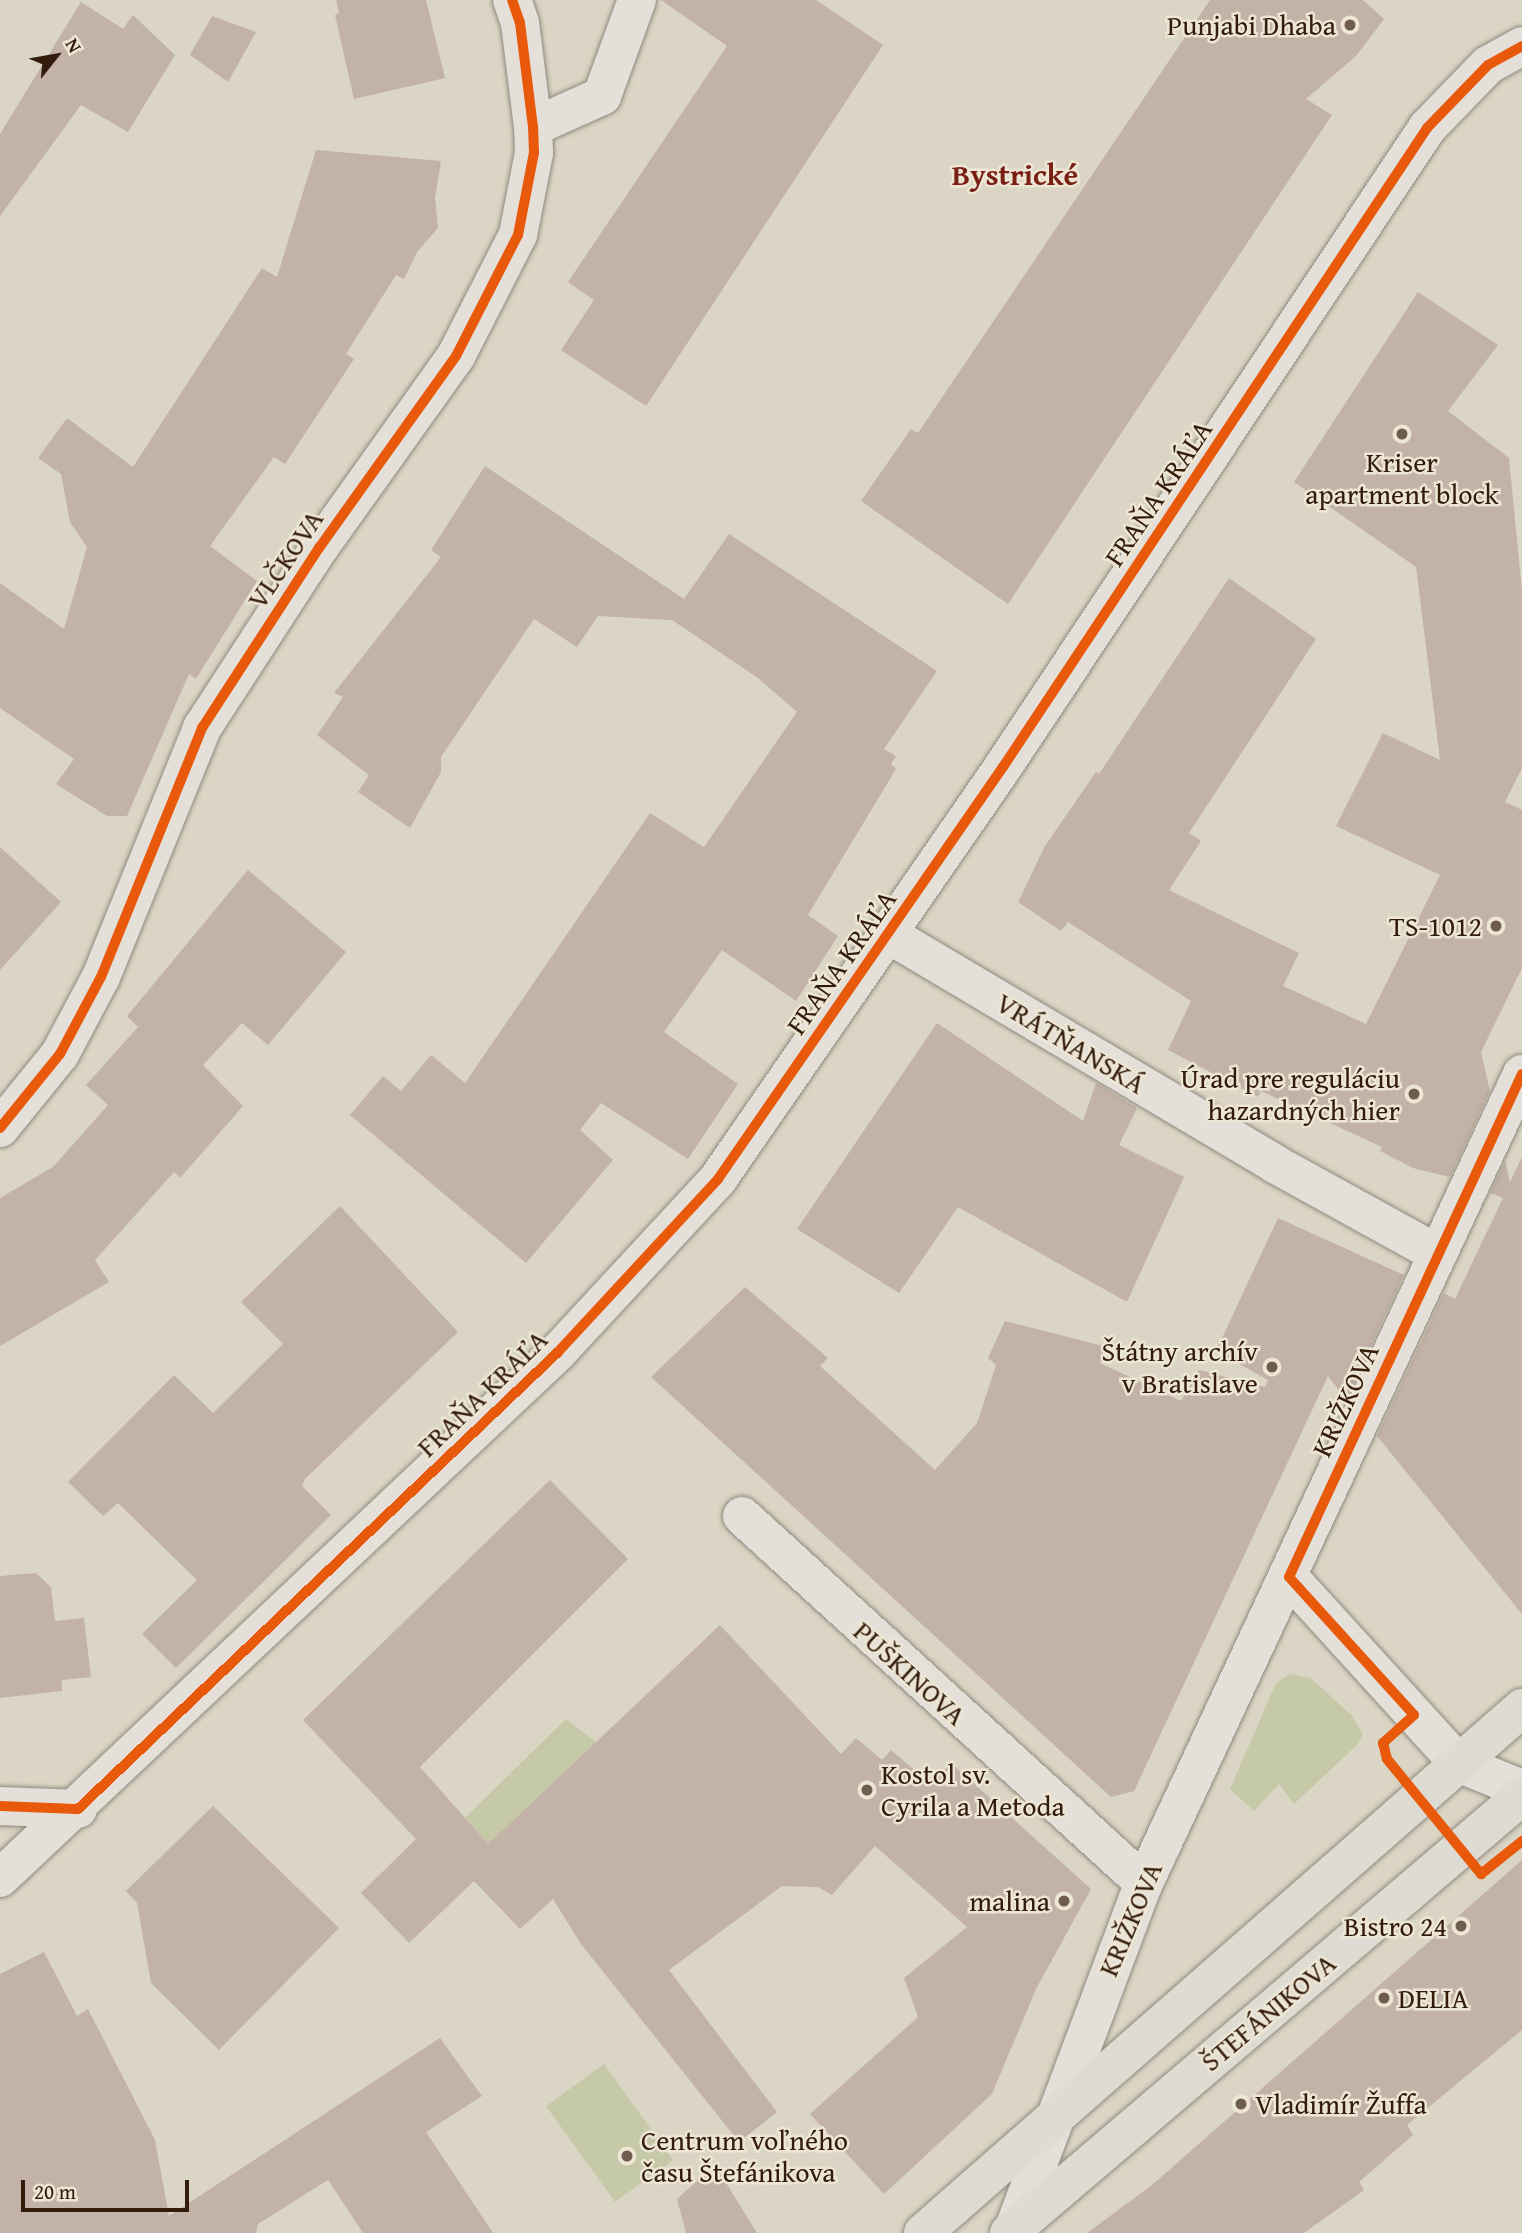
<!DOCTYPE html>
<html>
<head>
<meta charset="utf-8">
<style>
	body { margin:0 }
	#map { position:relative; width:1522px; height:2233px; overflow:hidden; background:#dbd5c5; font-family:"Gentium Book Plus",serif }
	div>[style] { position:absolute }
	.green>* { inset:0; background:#c6c9a8 }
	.building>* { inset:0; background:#c2b2a8 }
	.roads { filter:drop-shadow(0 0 2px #908a7f) drop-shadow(0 0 2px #908a7f) }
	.minor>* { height:38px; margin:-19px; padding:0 19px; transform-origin:19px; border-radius:19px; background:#e4e0d9 }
	.major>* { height:38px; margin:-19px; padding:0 19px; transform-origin:19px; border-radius:19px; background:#dedbd3 }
	.cycleway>* { height:10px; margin:-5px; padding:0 5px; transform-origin:5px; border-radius:5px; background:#e8590c }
	.dots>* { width:19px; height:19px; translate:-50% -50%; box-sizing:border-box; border:4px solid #ede6d4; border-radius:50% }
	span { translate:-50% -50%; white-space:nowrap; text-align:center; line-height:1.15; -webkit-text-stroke:5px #ede6d4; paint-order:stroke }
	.poi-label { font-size:28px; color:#341c0d }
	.right { translate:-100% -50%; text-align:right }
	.left { translate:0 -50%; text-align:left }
	.street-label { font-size:28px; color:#341c0d }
	.neighbourhood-label { font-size:30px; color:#7a1f14; font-weight:700 }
	.north { position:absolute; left:21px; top:21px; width:70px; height:70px; -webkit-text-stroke:5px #ede6d4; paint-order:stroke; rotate:59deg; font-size:19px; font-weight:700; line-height:28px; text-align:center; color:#341c0d }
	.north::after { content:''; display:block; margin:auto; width:24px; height:32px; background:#341c0d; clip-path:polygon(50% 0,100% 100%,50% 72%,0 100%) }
	.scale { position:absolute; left:21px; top:2180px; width:168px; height:32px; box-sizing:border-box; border:4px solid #341c0d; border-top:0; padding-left:9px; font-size:21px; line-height:24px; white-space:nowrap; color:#341c0d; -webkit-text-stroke:5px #ede6d4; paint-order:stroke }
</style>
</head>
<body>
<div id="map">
	<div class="green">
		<div style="clip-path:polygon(1290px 1674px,1311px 1678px,1351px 1715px,1363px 1734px,1357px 1745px,1294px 1804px,1279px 1784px,1254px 1811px,1230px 1789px,1276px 1683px)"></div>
		<div style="clip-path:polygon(566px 1719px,596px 1742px,488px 1844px,465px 1818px)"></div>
		<div style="clip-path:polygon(604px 2064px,673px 2160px,615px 2202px,546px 2106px)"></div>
	</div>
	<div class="building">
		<div style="clip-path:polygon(336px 0,426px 0,445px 78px,354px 99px,335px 15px,339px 13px)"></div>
		<div style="clip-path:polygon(661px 0,816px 0,883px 45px,646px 406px,561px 350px,594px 300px,568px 282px,727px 46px)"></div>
		<div style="clip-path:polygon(1210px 0,1363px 0,1384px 19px,1356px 56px,1306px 99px,1332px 115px,1008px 604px,861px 501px,911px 429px,918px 433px)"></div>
		<div style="clip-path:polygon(81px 2px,123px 29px,133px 15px,175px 55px,128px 132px,81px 105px,0 216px,0 134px)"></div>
		<div style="clip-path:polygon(212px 16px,256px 32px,228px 82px,190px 55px)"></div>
		<div style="clip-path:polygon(316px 150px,441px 161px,435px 198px,438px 228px,417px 252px,404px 279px,396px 275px,346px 354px,354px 359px,285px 464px,274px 457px,210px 546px,257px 581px,196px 679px,189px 674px,127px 816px,107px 816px,56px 784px,74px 759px,0 708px,0 583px,64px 629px,87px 547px,70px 522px,61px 474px,38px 458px,67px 418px,133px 467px,262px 268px,277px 277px)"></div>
		<div style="clip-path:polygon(1418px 292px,1498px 345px,1448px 411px,1509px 458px,1522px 592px,1522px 768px,1505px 802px,1522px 810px,1522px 968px,1481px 1052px,1490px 1091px,1450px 1177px,1413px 1168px,1380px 1151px,1382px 1147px,1261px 1091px,1258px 1097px,1168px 1050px,1191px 1001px,1068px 922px,1061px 931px,1018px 902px,1045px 846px,1096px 772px,1099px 774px,1229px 578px,1316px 639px,1189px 833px,1201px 841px,1169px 890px,1299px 953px,1283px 986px,1366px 1024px,1440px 875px,1336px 826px,1383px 733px,1440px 760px,1416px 567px,1294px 482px)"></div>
		<div style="clip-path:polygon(485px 466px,684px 599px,729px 534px,937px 671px,884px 749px,896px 756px,891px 764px,896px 769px,808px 915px,838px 936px,796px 1001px,722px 950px,664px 1032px,738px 1084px,688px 1159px,601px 1103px,580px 1130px,613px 1160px,526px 1263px,350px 1115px,383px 1076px,401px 1091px,431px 1055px,465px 1083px,650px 813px,704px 847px,797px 712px,758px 678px,672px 620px,598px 616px,577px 647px,534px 619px,441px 757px,441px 772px,410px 828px,358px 792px,369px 775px,317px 735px,343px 697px,334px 693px,441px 557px,431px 550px)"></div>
		<div style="clip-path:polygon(0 847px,61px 902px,0 970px)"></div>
		<div style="clip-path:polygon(248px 870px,346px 952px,268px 1045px,242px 1023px,203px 1065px,243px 1106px,180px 1178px,174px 1172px,95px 1260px,109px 1282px,0 1346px,0 1198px,53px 1167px,108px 1105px,86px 1085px,138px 1027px,127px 1016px)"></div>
		<div style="clip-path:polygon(937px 1023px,1083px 1121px,1096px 1083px,1137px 1108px,1119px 1145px,1184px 1177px,1127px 1302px,958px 1207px,899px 1293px,797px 1229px)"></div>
		<div style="clip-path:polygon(1522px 1157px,1522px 1614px,1377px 1436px,1444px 1293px,1455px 1299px,1503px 1198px,1490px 1193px,1505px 1161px,1510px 1182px)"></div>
		<div style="clip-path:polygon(340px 1206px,458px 1332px,305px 1479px,302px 1486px,331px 1515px,176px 1668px,142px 1634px,197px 1580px,118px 1503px,103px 1516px,68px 1482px,174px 1375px,213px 1413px,283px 1344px,241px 1302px)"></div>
		<div style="clip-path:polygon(1278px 1218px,1404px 1275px,1346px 1399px,1328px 1376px,1134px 1791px,1111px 1797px,651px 1377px,745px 1287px,828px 1358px,820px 1366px,935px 1470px,977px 1423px,996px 1365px,988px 1358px,1005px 1321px,1107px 1347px,1100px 1363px,1181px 1401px,1199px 1370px,1265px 1387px,1268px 1380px,1216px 1351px)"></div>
		<div style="clip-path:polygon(550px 1480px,628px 1559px,420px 1767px,488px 1844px,720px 1625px,841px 1754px,856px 1738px,882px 1760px,891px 1750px,931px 1784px,951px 1763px,1091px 1889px,1036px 1989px,992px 2094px,884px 2194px,810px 2114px,918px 2017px,904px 1978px,967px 1927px,875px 1846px,832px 1895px,818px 1887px,782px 1886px,669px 1970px,777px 2112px,739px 2142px,581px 1944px,553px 1899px,520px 1929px,474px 1881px,409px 1943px,361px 1893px,416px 1839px,303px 1720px)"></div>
		<div style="clip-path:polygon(36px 1573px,51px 1587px,55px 1621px,84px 1618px,91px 1677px,62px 1680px,62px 1691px,0 1698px,0 1576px)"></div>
		<div style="clip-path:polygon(213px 1806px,339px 1928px,219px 2050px,151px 1983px,137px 1903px,126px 1891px)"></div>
		<div style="clip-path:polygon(1522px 1860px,1522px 2030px,1407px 2125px,1413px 2135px,1359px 2182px,1364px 2190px,1304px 2233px,1087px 2233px,1152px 2185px)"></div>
		<div style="clip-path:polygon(44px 1952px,77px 2016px,88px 2009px,155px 2140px,169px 2216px,440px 2038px,482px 2096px,426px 2132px,493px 2233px,363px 2233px,328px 2180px,258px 2224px,256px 2233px,0 2233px,0 1974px)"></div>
		<div style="clip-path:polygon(715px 2165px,757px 2233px,686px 2233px,677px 2199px)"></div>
	</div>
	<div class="roads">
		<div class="minor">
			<div style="left:533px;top:127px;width:76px;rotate:-24.2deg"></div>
			<div style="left:602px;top:96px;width:102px;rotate:-70deg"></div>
			<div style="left:888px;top:934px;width:450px;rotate:30.7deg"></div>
			<div style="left:1275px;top:1164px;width:186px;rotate:28.9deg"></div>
			<div style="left:0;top:1128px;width:95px;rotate:-51deg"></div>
			<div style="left:60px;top:1054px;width:87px;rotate:-62deg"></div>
			<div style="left:101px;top:977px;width:269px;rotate:-67.9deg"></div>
			<div style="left:202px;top:728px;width:215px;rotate:-57deg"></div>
			<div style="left:319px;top:548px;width:236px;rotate:-54.5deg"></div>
			<div style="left:456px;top:356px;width:136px;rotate:-62.9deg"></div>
			<div style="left:518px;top:235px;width:84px;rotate:-79deg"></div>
			<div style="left:534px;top:153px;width:26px;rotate:-92deg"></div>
			<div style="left:533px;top:127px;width:105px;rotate:-97.1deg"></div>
			<div style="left:520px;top:23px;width:24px;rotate:-109deg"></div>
			<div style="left:742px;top:1516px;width:544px;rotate:42.39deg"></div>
			<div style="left:1289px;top:1577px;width:251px;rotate:47.7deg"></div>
			<div style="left:1458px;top:1763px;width:69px;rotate:22.1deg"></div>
			<div style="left:0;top:1806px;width:78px;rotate:2.2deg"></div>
			<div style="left:0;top:1878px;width:767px;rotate:-43.31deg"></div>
			<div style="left:558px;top:1352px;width:236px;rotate:-47.2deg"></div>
			<div style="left:718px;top:1179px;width:501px;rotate:-55.33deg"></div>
			<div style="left:1003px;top:767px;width:767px;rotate:-56.43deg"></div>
			<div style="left:1427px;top:128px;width:88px;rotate:-45.9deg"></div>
			<div style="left:1488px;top:65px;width:39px;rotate:-29deg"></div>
			<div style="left:1014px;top:2228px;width:369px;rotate:-69.4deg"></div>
			<div style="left:1144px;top:1883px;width:893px;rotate:-64.96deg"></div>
		</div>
		<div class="major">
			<div style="left:923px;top:2233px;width:797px;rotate:-41.23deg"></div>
			<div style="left:1009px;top:2233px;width:674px;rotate:-40.43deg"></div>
		</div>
	</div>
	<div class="cycleway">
		<div style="left:1522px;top:1074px;width:554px;rotate:114.85deg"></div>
		<div style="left:1289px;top:1577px;width:186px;rotate:47.8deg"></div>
		<div style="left:1414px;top:1715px;width:42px;rotate:137.9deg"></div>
		<div style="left:1383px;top:1743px;width:16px;rotate:76deg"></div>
		<div style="left:1387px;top:1759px;width:149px;rotate:50.7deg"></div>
		<div style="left:1481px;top:1874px;width:53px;rotate:-38.8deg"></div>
		<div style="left:0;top:1128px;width:95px;rotate:-51deg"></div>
		<div style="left:60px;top:1054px;width:87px;rotate:-62deg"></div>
		<div style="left:101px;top:977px;width:269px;rotate:-67.9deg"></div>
		<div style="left:202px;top:728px;width:215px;rotate:-57deg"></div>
		<div style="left:319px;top:548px;width:236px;rotate:-54.5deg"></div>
		<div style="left:456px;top:356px;width:136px;rotate:-62.9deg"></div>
		<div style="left:518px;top:235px;width:84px;rotate:-79deg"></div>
		<div style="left:534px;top:153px;width:26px;rotate:-92deg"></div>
		<div style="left:533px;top:127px;width:105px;rotate:-97.1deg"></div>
		<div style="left:520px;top:23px;width:24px;rotate:-109deg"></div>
		<div style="left:0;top:1806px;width:78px;rotate:2.2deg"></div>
		<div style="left:78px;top:1809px;width:663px;rotate:-43.59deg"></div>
		<div style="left:558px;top:1352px;width:236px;rotate:-47.2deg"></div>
		<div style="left:718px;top:1179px;width:501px;rotate:-55.33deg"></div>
		<div style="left:1003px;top:767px;width:767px;rotate:-56.43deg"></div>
		<div style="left:1427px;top:128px;width:88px;rotate:-45.9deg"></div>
		<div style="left:1488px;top:65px;width:39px;rotate:-29deg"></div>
	</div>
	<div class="dots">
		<div style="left:1350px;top:25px;background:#6e5d4d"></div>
		<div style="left:1402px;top:434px;background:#6e5d4d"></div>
		<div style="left:1496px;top:926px;background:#6e5d4d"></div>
		<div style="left:1414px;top:1094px;background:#6e5d4d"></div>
		<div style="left:1272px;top:1367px;background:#6e5d4d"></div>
		<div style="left:867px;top:1790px;background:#6e5d4d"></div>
		<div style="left:1064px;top:1901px;background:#6e5d4d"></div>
		<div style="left:1461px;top:1926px;background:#6e5d4d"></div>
		<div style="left:1384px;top:1998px;background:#6e5d4d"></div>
		<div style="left:1241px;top:2104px;background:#6e5d4d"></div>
		<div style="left:627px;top:2156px;background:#6e5d4d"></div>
	</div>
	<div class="poi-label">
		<span class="right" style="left:1336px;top:25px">Punjabi Dhaba</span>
		<span style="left:1402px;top:478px">Kriser<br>apartment block</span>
		<span class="right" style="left:1482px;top:926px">TS-1012</span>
		<span class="right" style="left:1400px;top:1094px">Úrad pre reguláciu<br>hazardných hier</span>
		<span class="right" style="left:1258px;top:1367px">Štátny archív<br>v Bratislave</span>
		<span class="left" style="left:881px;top:1790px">Kostol sv.<br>Cyrila a Metoda</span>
		<span class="right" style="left:1050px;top:1901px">malina</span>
		<span class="right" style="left:1447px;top:1926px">Bistro 24</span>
		<span class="left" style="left:1398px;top:1998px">DELIA</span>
		<span class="left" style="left:1255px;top:2104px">Vladimír Žuffa</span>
		<span class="left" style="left:641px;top:2156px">Centrum voľného<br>času Štefánikova</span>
	</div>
	<div class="street-label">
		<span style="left:1158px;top:493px;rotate:-56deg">FRAŇA KRÁĽA</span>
		<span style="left:285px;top:559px;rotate:-56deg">VLČKOVA</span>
		<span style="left:841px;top:962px;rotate:-55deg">FRAŇA KRÁĽA</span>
		<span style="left:1071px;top:1043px;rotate:31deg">VRÁTŇANSKÁ</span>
		<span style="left:482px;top:1393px;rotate:-44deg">FRAŇA KRÁĽA</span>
		<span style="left:1345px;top:1400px;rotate:-65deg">KRIŽKOVA</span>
		<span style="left:910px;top:1673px;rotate:42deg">PUŠKINOVA</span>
		<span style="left:1130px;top:1919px;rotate:-67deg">KRIŽKOVA</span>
		<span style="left:1268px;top:2012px;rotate:-40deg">ŠTEFÁNIKOVA</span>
	</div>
	<div class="neighbourhood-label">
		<span style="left:1015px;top:174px">Bystrické</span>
	</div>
	<div class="north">N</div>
	<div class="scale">20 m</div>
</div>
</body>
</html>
